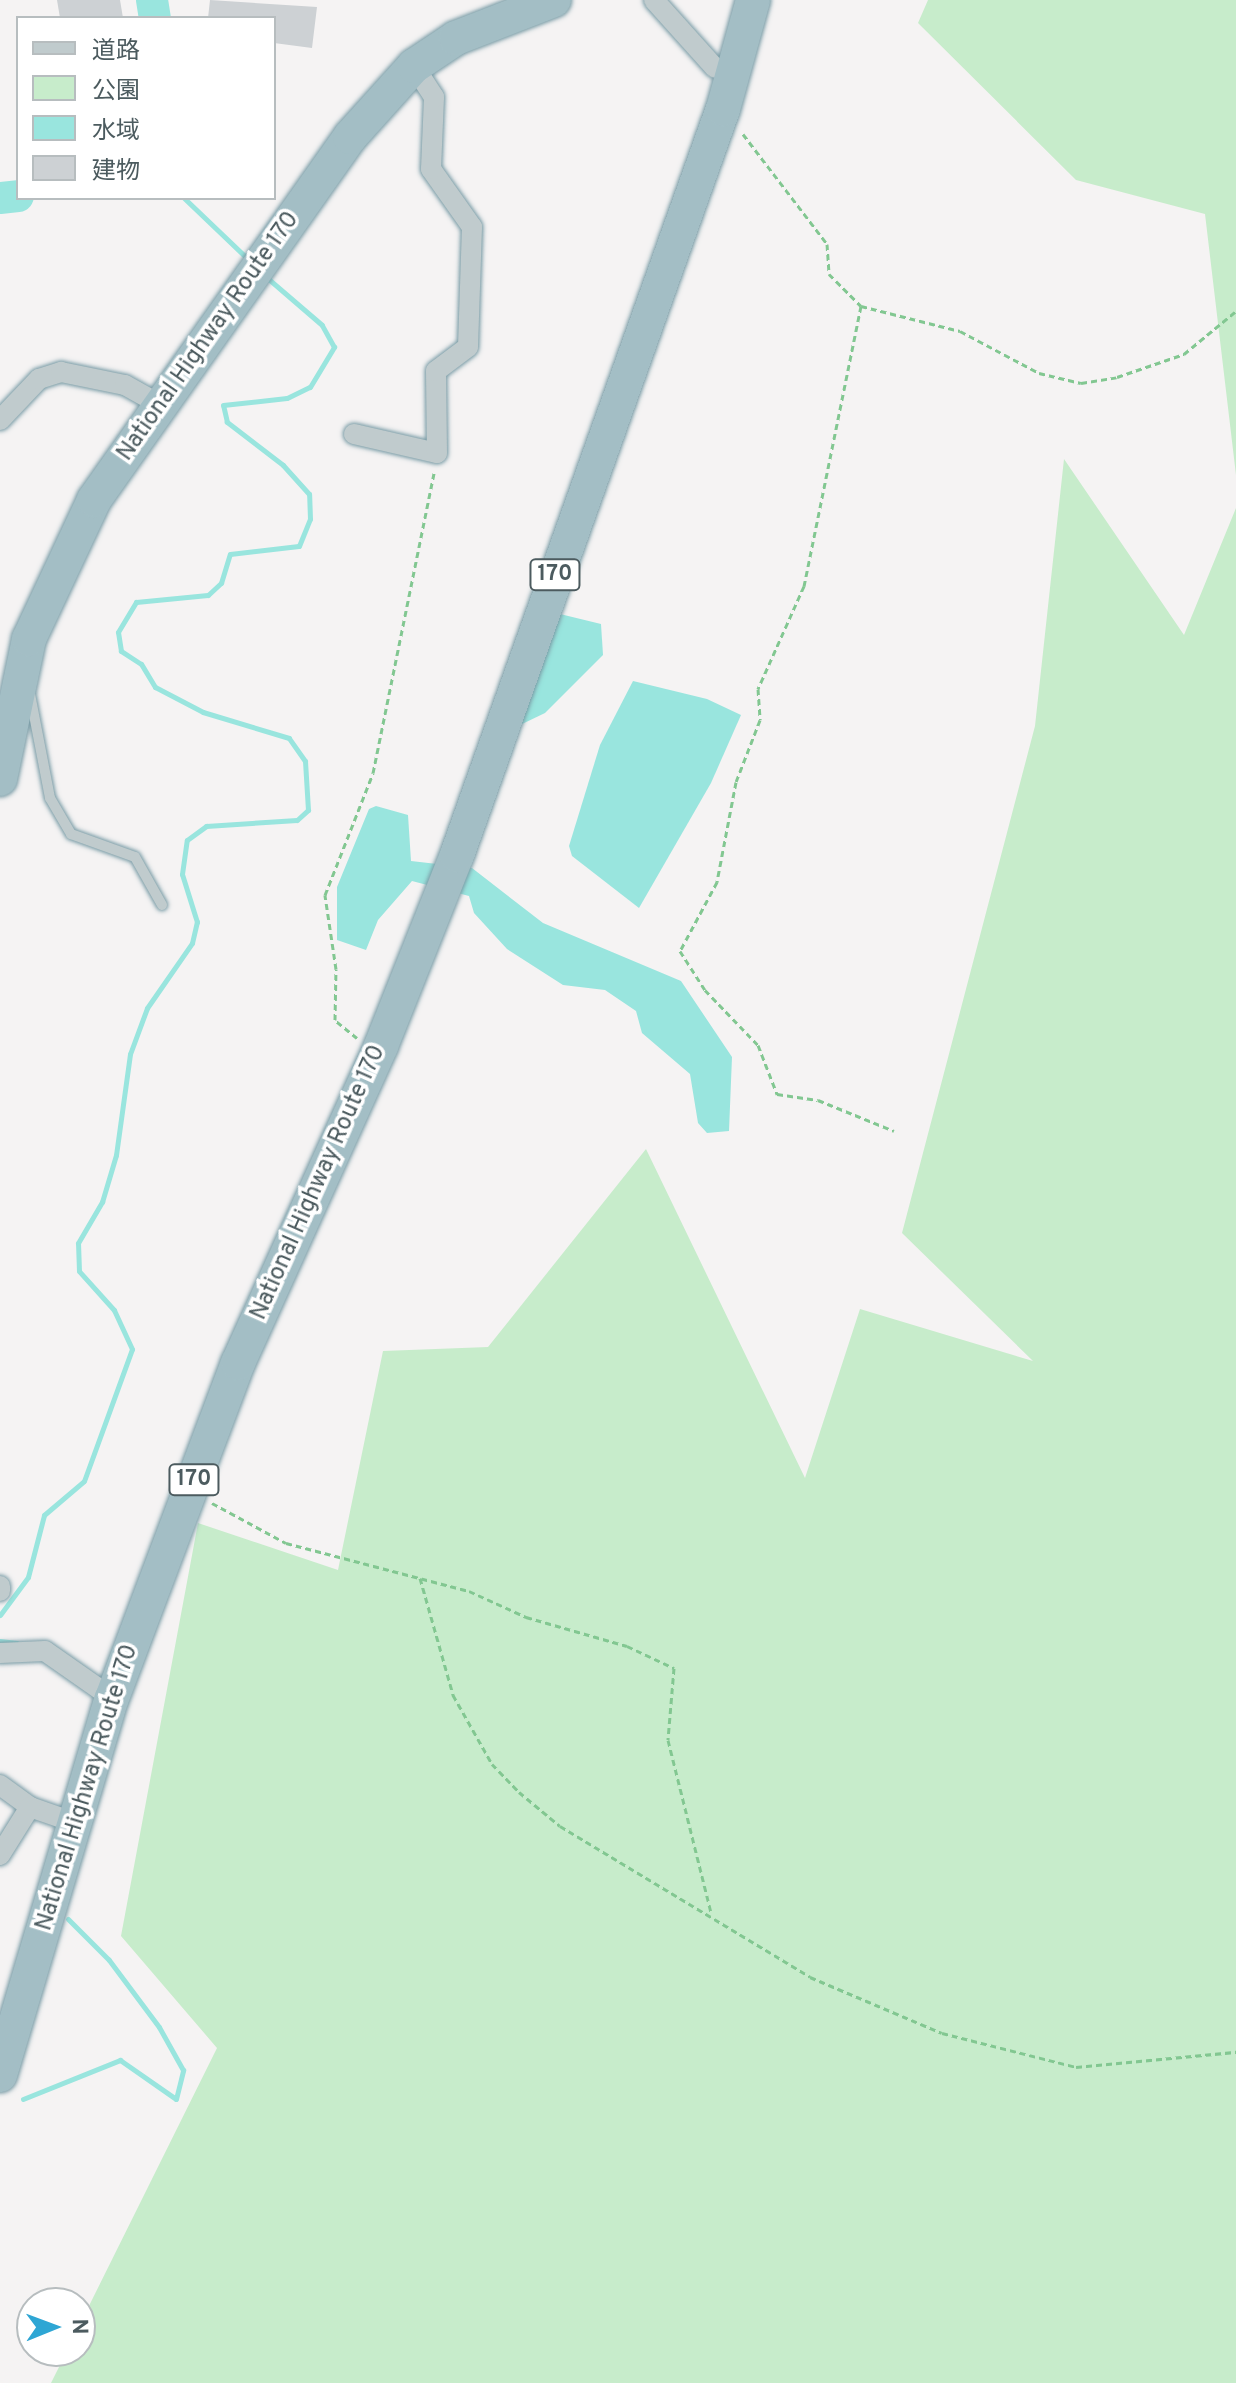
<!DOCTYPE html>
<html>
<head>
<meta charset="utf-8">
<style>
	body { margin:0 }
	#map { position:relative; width:1236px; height:2383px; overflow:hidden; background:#f5f3f3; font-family:Overpass,"Noto Sans JP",sans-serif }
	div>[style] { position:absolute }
	.green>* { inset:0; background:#c7eccb }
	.water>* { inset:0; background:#99e5de }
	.stream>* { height:5px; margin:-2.5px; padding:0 2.5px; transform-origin:2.5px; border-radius:2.5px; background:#99e5de }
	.river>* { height:32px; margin:-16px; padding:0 16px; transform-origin:16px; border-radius:16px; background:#99e5de }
	.building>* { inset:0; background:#cdd1d4 }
	.path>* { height:3px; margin-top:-1.5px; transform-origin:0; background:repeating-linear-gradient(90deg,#82c791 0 6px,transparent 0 10px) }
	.roads { filter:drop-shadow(0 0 2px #7b9da7) drop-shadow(0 0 2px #7b9da7) }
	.service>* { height:10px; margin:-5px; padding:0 5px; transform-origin:5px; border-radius:5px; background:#c0cbcd }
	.minor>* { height:20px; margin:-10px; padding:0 10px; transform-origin:10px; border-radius:10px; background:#c0cbcd }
	.trunk>* { height:34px; margin:-17px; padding:0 17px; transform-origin:17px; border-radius:17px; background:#a3bec5 }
	span { translate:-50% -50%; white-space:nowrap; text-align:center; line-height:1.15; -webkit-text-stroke:7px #fff; paint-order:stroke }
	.shield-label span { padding:2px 6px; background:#fff; border:2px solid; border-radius:6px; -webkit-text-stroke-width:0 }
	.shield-label { font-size:22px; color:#4c5b5f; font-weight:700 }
	.street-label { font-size:24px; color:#4c5b5f }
	.legend { position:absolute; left:16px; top:16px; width:260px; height:184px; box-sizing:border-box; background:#fff; border:2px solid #b7bdbf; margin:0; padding:10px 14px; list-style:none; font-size:24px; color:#4c5b5f }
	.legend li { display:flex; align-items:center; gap:16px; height:40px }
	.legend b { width:40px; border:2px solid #b7bdbf }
	.north { position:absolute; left:16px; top:2287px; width:80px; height:80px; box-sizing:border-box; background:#fff; border:2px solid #b7bdbf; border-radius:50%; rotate:89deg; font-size:22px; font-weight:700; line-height:32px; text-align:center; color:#4c5b5f }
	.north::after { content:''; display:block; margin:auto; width:28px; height:36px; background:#2ea6d4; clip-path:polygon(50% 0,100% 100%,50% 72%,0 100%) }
</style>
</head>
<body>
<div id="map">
	<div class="green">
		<div style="clip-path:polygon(928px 0,1236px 0,1236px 475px,1205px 214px,1076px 180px,918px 23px)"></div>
		<div style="clip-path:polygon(1064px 459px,1184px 635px,1236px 508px,1236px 2383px,51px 2383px,67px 2351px,80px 2351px,80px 2324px,217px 2048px,121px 1936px,198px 1523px,338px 1570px,383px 1351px,488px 1347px,646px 1149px,805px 1478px,860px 1309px,1033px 1361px,902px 1233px,1035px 726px)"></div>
	</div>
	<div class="water">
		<div style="clip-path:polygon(560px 614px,601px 624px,603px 655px,545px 713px,520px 725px)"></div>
		<div style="clip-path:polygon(633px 681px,707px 699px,741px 715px,711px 783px,639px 908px,572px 856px,569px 846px,600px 745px)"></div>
		<div style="clip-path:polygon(376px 806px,408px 815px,411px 861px,472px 868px,543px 923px,681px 981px,732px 1057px,729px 1131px,707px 1133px,698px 1123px,690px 1074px,642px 1033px,636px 1011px,605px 990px,563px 985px,507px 949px,474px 913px,469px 896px,412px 881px,378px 920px,366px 950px,337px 940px,337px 887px,369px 809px)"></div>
	</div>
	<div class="stream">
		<div style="left:184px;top:198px;width:91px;rotate:43.7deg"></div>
		<div style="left:0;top:1615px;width:47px;rotate:-53.6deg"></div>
		<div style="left:28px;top:1577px;width:64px;rotate:-75.5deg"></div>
		<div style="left:44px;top:1515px;width:52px;rotate:-40.4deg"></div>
		<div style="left:84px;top:1481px;width:140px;rotate:-70deg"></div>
		<div style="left:132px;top:1349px;width:43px;rotate:-114.8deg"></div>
		<div style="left:114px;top:1310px;width:52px;rotate:-131.9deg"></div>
		<div style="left:79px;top:1271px;width:28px;rotate:-92deg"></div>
		<div style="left:78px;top:1243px;width:48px;rotate:-59.7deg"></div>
		<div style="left:102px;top:1202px;width:49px;rotate:-73.4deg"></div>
		<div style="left:116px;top:1155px;width:102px;rotate:-82.1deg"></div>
		<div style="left:130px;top:1054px;width:49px;rotate:-69.7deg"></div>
		<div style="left:147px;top:1008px;width:79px;rotate:-55.3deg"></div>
		<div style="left:192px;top:943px;width:22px;rotate:-77deg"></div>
		<div style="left:197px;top:922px;width:50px;rotate:-107.4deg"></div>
		<div style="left:182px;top:874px;width:34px;rotate:-82deg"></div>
		<div style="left:187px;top:840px;width:24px;rotate:-36deg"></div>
		<div style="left:206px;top:826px;width:91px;rotate:-3.8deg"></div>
		<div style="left:297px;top:820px;width:15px;rotate:-42deg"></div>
		<div style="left:308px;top:810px;width:49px;rotate:-93.5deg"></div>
		<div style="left:305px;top:761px;width:28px;rotate:-125deg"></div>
		<div style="left:289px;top:738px;width:90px;rotate:-163.2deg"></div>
		<div style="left:203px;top:712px;width:54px;rotate:-152.5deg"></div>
		<div style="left:155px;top:687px;width:27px;rotate:-121deg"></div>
		<div style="left:141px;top:664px;width:24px;rotate:-147deg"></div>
		<div style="left:121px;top:651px;width:19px;rotate:-99deg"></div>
		<div style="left:118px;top:632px;width:35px;rotate:-59deg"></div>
		<div style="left:136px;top:602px;width:72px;rotate:-5.6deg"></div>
		<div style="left:208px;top:595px;width:18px;rotate:-43deg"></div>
		<div style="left:221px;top:583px;width:30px;rotate:-73deg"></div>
		<div style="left:230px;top:554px;width:69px;rotate:-6.6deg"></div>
		<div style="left:299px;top:546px;width:29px;rotate:-68deg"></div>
		<div style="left:310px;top:519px;width:25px;rotate:-92deg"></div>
		<div style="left:309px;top:494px;width:39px;rotate:-132deg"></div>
		<div style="left:283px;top:465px;width:71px;rotate:-142.5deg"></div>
		<div style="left:227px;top:422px;width:17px;rotate:-103deg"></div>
		<div style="left:223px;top:405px;width:64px;rotate:-6.2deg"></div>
		<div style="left:287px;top:398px;width:25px;rotate:-26deg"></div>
		<div style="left:310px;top:387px;width:47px;rotate:-59deg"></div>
		<div style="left:334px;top:347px;width:25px;rotate:-119deg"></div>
		<div style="left:322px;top:325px;width:75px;rotate:-139.3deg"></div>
		<div style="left:0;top:1641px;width:17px;rotate:7deg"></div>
		<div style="left:23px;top:2099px;width:105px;rotate:-21.9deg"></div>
		<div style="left:120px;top:2060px;width:68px;rotate:34.9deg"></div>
		<div style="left:176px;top:2099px;width:30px;rotate:-76deg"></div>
		<div style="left:183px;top:2070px;width:49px;rotate:-119.2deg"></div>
		<div style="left:159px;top:2027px;width:84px;rotate:-126.7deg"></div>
		<div style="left:109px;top:1960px;width:58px;rotate:-135deg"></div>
	</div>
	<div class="river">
		<div style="left:152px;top:0;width:18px;rotate:81deg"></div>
		<div style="left:0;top:198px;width:18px;rotate:-6deg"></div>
	</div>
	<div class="building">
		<div style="clip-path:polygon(57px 0,120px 0,123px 18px,60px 18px)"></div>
		<div style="clip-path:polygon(210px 0,317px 7px,312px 48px,274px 43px,274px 18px,208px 18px)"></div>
	</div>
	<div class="path">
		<div style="left:743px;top:134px;width:138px;rotate:52.6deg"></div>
		<div style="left:827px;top:244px;width:30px;rotate:86deg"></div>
		<div style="left:829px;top:274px;width:45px;rotate:45deg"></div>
		<div style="left:861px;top:306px;width:102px;rotate:14.2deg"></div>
		<div style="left:960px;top:331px;width:89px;rotate:28deg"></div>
		<div style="left:1039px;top:373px;width:43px;rotate:13.4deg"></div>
		<div style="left:1081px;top:383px;width:36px;rotate:-9deg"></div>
		<div style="left:1117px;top:377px;width:71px;rotate:-18.9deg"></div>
		<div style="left:1184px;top:354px;width:67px;rotate:-39.6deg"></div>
		<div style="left:861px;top:306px;width:286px;rotate:101.5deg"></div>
		<div style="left:804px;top:586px;width:113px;rotate:114.1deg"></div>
		<div style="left:758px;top:689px;width:31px;rotate:86deg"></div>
		<div style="left:760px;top:720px;width:66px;rotate:111.2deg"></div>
		<div style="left:736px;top:782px;width:102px;rotate:100.8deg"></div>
		<div style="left:717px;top:882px;width:78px;rotate:118.2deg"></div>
		<div style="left:680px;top:951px;width:46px;rotate:57.3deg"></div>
		<div style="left:705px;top:990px;width:76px;rotate:46.1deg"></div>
		<div style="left:758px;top:1045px;width:53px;rotate:68.8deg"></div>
		<div style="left:777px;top:1094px;width:41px;rotate:8.3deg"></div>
		<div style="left:818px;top:1100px;width:82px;rotate:22.2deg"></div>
		<div style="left:357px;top:1038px;width:28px;rotate:-141deg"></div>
		<div style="left:335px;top:1020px;width:51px;rotate:-88.9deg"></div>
		<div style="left:336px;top:969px;width:75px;rotate:-98.5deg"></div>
		<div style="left:325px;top:895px;width:131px;rotate:-68.5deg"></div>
		<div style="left:373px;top:773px;width:306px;rotate:-78.5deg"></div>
		<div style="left:212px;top:1503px;width:84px;rotate:28.4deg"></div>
		<div style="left:286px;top:1543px;width:189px;rotate:14.7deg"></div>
		<div style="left:469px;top:1591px;width:63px;rotate:24.5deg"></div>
		<div style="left:526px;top:1617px;width:105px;rotate:16deg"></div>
		<div style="left:627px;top:1646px;width:52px;rotate:25.1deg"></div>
		<div style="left:674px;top:1668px;width:72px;rotate:94.8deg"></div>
		<div style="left:668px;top:1740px;width:177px;rotate:76deg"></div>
		<div style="left:420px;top:1578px;width:122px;rotate:74.2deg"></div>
		<div style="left:453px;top:1695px;width:79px;rotate:60.5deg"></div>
		<div style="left:492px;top:1764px;width:39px;rotate:46deg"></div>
		<div style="left:519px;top:1792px;width:53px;rotate:39.7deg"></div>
		<div style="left:560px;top:1826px;width:292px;rotate:31.1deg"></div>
		<div style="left:810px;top:1977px;width:143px;rotate:23deg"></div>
		<div style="left:942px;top:2033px;width:138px;rotate:14.2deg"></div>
		<div style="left:1076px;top:2067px;width:161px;rotate:-5.4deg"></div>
	</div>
	<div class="roads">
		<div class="service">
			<div style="left:30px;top:694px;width:106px;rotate:79.1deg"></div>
			<div style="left:50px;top:798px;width:42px;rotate:59.7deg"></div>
			<div style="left:71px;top:834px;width:68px;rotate:19.8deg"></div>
			<div style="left:135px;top:857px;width:55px;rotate:60.6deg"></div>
		</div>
		<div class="minor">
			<div style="left:654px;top:0;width:91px;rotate:48.1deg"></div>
			<div style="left:0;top:420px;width:57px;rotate:-46.4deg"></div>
			<div style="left:39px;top:379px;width:23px;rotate:-18deg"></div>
			<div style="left:61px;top:372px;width:65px;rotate:11.5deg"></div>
			<div style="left:125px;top:385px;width:41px;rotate:29.1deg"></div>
			<div style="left:354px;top:434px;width:85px;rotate:12.9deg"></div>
			<div style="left:437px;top:453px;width:82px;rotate:-90.7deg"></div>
			<div style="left:436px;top:371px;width:40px;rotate:-37deg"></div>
			<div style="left:468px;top:347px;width:120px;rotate:-88.1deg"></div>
			<div style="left:472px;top:227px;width:71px;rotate:-125.3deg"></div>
			<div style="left:431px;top:169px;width:72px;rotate:-87.6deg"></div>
			<div style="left:434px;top:97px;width:37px;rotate:-123deg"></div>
			<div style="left:0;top:1586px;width:5px;rotate:90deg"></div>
			<div style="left:0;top:1653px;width:45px;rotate:-2.5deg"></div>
			<div style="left:45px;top:1651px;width:82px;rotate:35deg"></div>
			<div style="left:0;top:1785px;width:37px;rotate:36deg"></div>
			<div style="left:30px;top:1807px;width:46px;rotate:19.2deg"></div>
			<div style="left:0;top:1855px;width:57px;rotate:-58deg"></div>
		</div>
		<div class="trunk">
			<div style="left:0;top:779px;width:143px;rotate:-78.3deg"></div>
			<div style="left:29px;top:639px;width:153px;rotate:-64.9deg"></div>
			<div style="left:94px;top:500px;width:444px;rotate:-54.8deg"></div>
			<div style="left:350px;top:137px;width:96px;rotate:-48deg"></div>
			<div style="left:414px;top:66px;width:50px;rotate:-33.7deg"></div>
			<div style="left:456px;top:38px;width:105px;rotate:-21.2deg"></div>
			<div style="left:0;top:2075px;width:393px;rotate:-73.5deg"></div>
			<div style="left:112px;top:1698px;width:358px;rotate:-69.4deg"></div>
			<div style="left:238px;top:1363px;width:348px;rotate:-65.7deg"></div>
			<div style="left:381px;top:1046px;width:206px;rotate:-68.3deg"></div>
			<div style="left:457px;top:855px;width:792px;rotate:-70.38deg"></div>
			<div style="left:723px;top:109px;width:113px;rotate:-74.6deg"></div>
		</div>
	</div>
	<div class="shield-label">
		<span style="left:555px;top:575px">170</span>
		<span style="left:194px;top:1480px">170</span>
	</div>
	<div class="street-label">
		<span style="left:209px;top:337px;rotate:-55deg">National Highway Route 170</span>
		<span style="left:319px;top:1183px;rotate:-66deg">National Highway Route 170</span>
		<span style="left:88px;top:1788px;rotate:-73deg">National Highway Route 170</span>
	</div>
	<ul class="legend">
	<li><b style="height:10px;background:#c0cbcd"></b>道路</li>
	<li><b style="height:22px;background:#c7eccb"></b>公園</li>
	<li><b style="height:22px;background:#99e5de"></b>水域</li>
	<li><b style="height:22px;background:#cdd1d4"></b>建物</li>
	</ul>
	<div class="north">N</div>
</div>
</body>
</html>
